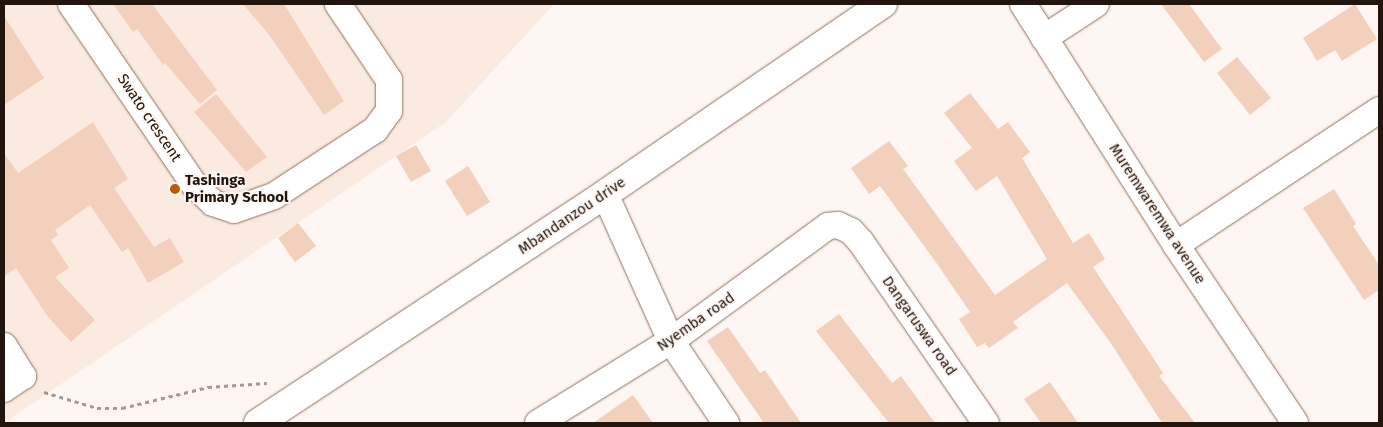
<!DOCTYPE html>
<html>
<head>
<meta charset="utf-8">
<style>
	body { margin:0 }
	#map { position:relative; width:1383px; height:427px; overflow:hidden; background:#fdf6f2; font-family:"Fira Sans",sans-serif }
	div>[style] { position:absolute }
	.built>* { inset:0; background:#fbeae0 }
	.building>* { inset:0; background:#f2d0bb }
	.path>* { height:3px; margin-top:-1.5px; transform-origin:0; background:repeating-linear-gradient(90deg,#a39a95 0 4px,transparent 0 8px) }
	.roads { filter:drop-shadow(0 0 1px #8f715e) drop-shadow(0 0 1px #8f715e) }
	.street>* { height:26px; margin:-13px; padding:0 13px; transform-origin:13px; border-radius:13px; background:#fff }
	.secondary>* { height:28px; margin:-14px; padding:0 14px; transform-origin:14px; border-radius:14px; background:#fff }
	.dots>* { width:14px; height:14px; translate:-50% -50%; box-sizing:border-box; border:2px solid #fdf6f2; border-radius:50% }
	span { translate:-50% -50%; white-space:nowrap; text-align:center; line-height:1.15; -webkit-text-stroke:4px #fdf6f2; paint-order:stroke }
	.street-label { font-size:15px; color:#21150e }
	.poi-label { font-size:15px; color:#21150e; font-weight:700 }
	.left { translate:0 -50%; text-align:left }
	.frame { position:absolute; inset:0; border:5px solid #21150e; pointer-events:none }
</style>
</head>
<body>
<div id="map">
	<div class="built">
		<div style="clip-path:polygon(4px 4px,554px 4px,446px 122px,4px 423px)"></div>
	</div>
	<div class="building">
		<div style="clip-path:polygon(113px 4px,152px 4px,217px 90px,200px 104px,165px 63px,163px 65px,137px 29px,133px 32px)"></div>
		<div style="clip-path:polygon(243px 4px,284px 4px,344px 101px,324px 115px,270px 36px)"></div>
		<div style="clip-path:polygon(1161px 4px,1189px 4px,1222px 49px,1204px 62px)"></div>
		<div style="clip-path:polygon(1355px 4px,1377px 39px,1342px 61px,1335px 50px,1317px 61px,1303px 38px)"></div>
		<div style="clip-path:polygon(4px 16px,44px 78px,4px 105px)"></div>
		<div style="clip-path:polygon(1237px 57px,1271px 98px,1250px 115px,1217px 73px)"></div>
		<div style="clip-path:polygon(970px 93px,998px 129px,1008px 122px,1030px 152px,1022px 158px,1073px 243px,1089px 233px,1105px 259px,1093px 267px,1163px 373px,1159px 376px,1195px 423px,1162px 423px,1112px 345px,1067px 283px,1013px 322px,1018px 328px,989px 348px,985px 343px,977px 347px,959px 319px,970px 312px,933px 258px,880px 186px,869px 194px,851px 168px,889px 141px,908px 166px,903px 169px,995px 295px,1047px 259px,997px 176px,976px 191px,954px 161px,972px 148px,944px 113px)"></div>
		<div style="clip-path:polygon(216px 94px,267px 157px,246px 172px,194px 112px)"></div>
		<div style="clip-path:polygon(93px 122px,128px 179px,114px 188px,154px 247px,170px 238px,184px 262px,148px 283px,128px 248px,122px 252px,90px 205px,55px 230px,58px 235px,51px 240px,69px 268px,55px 277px,95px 320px,71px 342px,48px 317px,16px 268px,4px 276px,4px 153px,18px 173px)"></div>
		<div style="clip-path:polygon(416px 145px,431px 171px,411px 182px,396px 156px)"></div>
		<div style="clip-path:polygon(468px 166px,490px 202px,467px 216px,445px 181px)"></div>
		<div style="clip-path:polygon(1334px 189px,1356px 224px,1353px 226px,1379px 265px,1379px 290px,1364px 300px,1303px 208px)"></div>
		<div style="clip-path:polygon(298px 223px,316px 246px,295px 262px,278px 238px)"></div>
		<div style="clip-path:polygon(839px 314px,892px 383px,901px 376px,935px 423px,889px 423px,816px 331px)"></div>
		<div style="clip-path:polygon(728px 327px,760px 373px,765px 370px,801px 423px,764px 423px,707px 341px)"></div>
		<div style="clip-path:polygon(1050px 382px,1078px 423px,1041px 423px,1024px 399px)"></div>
		<div style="clip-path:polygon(633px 395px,653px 423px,593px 423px)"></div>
	</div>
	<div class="path">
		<div style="left:44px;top:392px;width:55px;rotate:16.8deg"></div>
		<div style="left:97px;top:408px;width:25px"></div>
		<div style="left:122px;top:408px;width:89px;rotate:-13.7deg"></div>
		<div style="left:208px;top:387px;width:59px;rotate:-3.9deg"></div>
	</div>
	<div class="roads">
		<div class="street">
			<div style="left:71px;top:4px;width:220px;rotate:55.7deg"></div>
			<div style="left:195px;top:186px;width:25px;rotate:43deg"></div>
			<div style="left:213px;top:203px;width:22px;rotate:18deg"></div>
			<div style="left:234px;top:210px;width:42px;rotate:-19.3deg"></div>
			<div style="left:274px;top:196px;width:121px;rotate:-33.2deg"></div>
			<div style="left:375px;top:130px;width:24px;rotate:-54deg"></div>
			<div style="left:389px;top:111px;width:31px;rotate:-90deg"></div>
			<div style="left:389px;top:80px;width:92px;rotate:-123.9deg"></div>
			<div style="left:1023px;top:4px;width:285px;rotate:57.6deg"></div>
			<div style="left:1176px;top:245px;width:214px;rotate:56.2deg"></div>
			<div style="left:1044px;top:38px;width:62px;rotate:-33.2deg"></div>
			<div style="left:605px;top:194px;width:161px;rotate:65.8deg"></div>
			<div style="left:671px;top:341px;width:99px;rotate:56.1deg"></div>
			<div style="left:1176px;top:245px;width:244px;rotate:-33.6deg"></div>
			<div style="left:4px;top:346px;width:36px;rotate:58deg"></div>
			<div style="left:23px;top:376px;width:23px;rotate:146deg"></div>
			<div style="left:538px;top:423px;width:156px;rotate:-31.7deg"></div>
			<div style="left:671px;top:341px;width:195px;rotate:-36.2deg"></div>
			<div style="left:828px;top:226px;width:10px;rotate:-6deg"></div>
			<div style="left:838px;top:225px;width:14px;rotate:25deg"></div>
			<div style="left:851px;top:231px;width:15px;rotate:48deg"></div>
			<div style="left:861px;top:242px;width:220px;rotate:55.4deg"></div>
		</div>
		<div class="secondary">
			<div style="left:258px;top:423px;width:416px;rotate:-33.4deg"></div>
			<div style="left:605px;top:194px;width:337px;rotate:-34.4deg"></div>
		</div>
	</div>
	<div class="dots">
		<div style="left:175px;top:189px;background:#b95d02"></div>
	</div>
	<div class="street-label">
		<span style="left:149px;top:118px;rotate:56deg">Swato crescent</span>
		<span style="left:1157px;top:214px;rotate:57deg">Muremwaremwa avenue</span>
		<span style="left:572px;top:216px;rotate:-34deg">Mbandanzou drive</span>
		<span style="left:696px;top:322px;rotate:-35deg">Nyemba road</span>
		<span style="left:919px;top:326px;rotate:55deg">Dangaruswa road</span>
	</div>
	<div class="poi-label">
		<span class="left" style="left:185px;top:189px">Tashinga<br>Primary School</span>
	</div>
	<div class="frame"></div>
</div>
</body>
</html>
